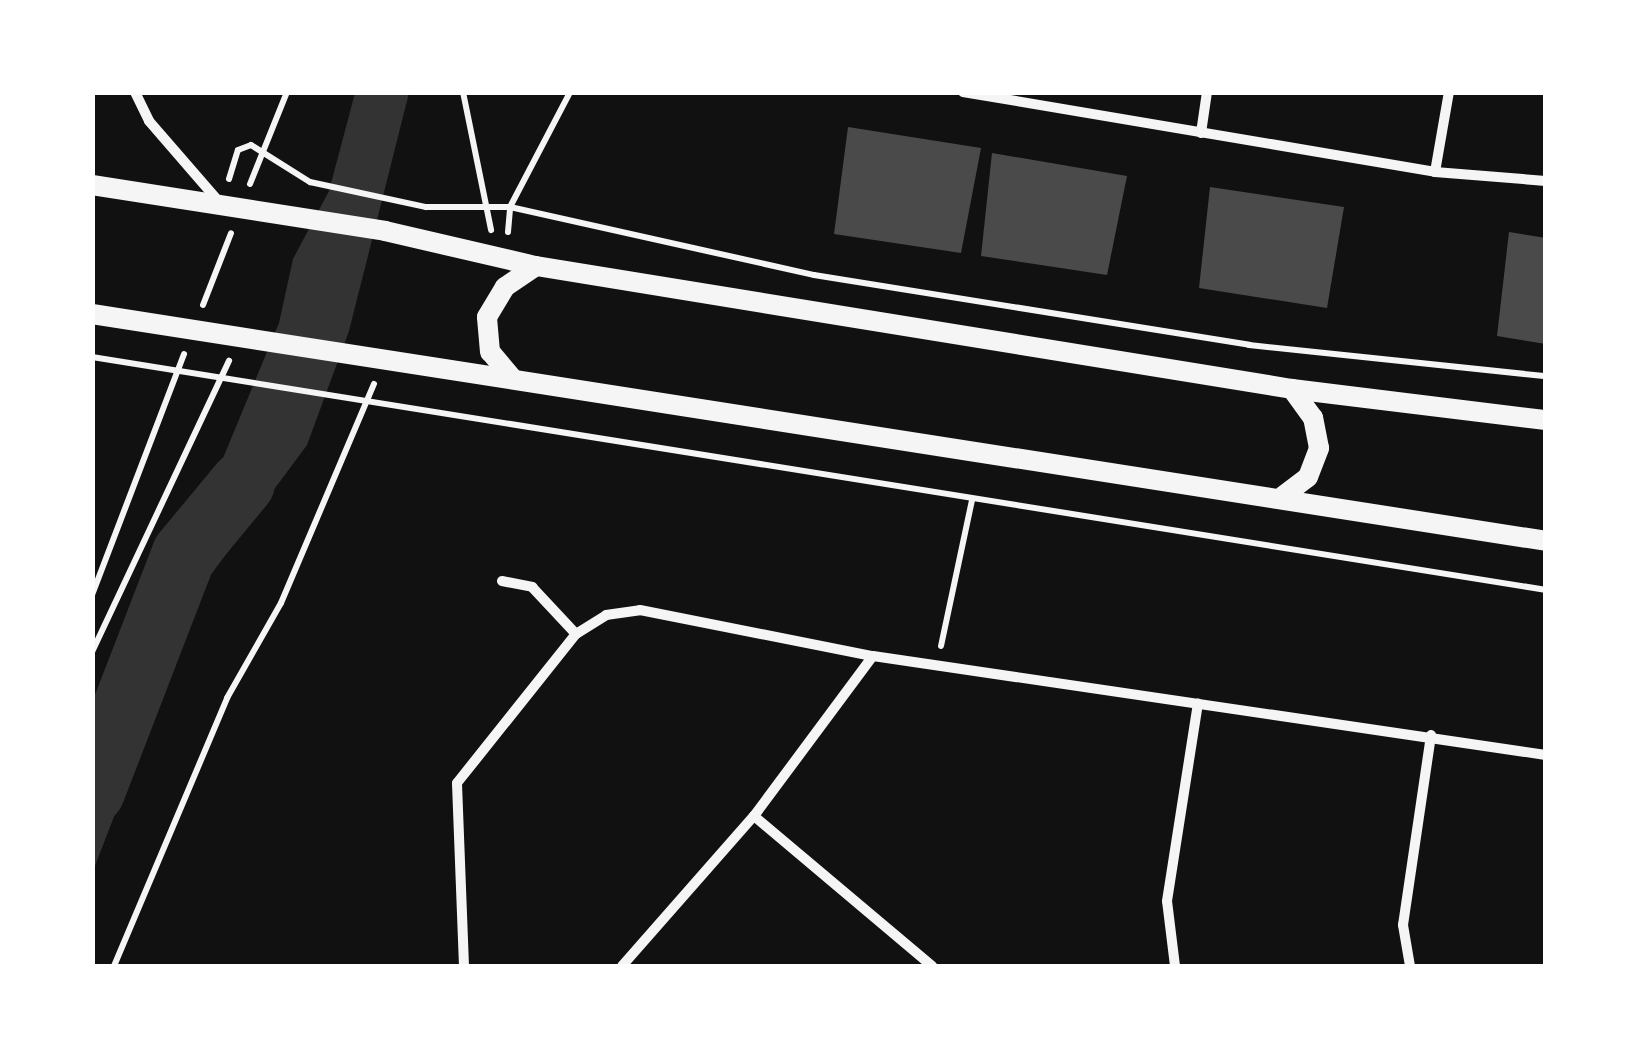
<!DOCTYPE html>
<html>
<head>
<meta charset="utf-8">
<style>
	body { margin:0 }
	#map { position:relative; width:1638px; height:1059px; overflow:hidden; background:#111; font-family:Roboto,sans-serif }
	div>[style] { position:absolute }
	.water>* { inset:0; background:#333 }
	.river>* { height:65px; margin:-32.5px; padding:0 32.5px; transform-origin:32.5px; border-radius:32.5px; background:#333 }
	.building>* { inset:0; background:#4a4a4a }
	.path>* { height:6px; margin:-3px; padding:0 3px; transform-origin:3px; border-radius:3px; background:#f5f5f5 }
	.minor>* { height:10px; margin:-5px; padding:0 5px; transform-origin:5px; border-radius:5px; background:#f5f5f5 }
	.secondary>* { height:20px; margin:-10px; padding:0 10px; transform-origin:10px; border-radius:10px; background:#f5f5f5 }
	span { translate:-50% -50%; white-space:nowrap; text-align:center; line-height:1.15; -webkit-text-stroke:10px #fff; paint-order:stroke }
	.frame { position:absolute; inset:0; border:95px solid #fff; pointer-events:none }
</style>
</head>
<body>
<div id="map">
	<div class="water">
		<div style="clip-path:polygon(355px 93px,409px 93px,349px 331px,307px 445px,204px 584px,93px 871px,93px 752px,177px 569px,279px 323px,293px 259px,329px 191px)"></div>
	</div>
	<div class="river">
		<div style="left:92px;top:791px;width:255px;rotate:-68.9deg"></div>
		<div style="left:184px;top:553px;width:91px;rotate:-50.4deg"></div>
	</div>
	<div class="building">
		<div style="clip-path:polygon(848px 127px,981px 148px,961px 253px,834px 234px)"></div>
		<div style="clip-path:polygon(992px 153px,1127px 176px,1107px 275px,981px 256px)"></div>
		<div style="clip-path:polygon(1210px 187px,1344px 207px,1327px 308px,1199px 288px)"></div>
		<div style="clip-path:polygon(1509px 232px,1546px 238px,1546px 344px,1497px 336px)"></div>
	</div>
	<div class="path">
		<div style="left:463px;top:92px;width:141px;rotate:78.5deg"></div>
		<div style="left:229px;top:179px;width:30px;rotate:-73deg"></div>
		<div style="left:238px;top:150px;width:14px;rotate:-21deg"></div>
		<div style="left:251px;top:145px;width:70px;rotate:32.1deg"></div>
		<div style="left:310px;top:182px;width:119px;rotate:12.2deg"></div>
		<div style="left:426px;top:207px;width:84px"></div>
		<div style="left:510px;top:207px;width:312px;rotate:12.6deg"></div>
		<div style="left:814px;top:275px;width:441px;rotate:9.1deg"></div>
		<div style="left:1249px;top:345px;width:299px;rotate:6deg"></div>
		<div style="left:250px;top:184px;width:99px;rotate:-68.1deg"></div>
		<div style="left:508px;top:232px;width:25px;rotate:-85deg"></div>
		<div style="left:510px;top:207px;width:130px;rotate:-62.4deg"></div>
		<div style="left:203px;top:305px;width:77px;rotate:-68.7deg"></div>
		<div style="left:92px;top:357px;width:1473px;rotate:9.1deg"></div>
		<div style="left:92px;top:595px;width:258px;rotate:-69.1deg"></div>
		<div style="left:941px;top:646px;width:149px;rotate:-78deg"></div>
		<div style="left:92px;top:652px;width:322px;rotate:-64.8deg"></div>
		<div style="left:114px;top:966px;width:291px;rotate:-67.1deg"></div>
		<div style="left:227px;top:698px;width:109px;rotate:-60.4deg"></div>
		<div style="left:281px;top:603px;width:238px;rotate:-67deg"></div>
	</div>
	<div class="minor">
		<div style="left:135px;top:92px;width:32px;rotate:64deg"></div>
		<div style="left:149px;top:121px;width:108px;rotate:49.1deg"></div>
		<div style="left:963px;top:92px;width:479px;rotate:9.6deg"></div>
		<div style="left:1435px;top:172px;width:111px;rotate:4.6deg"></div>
		<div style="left:1201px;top:133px;width:41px;rotate:-81.7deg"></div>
		<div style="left:1435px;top:172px;width:81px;rotate:-80.1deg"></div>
		<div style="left:502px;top:581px;width:31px;rotate:11deg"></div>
		<div style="left:532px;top:587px;width:64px;rotate:46.9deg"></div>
		<div style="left:754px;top:816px;width:233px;rotate:40.1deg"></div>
		<div style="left:464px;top:966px;width:183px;rotate:-92.2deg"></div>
		<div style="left:457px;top:783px;width:191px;rotate:-51.4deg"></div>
		<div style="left:576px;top:634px;width:36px;rotate:-32deg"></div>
		<div style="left:606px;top:615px;width:34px;rotate:-8deg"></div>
		<div style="left:640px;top:610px;width:237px;rotate:11.2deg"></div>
		<div style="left:873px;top:656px;width:680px;rotate:8.37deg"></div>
		<div style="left:622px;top:966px;width:200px;rotate:-48.7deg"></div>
		<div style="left:754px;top:816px;width:199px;rotate:-53.4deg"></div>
		<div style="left:1175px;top:966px;width:65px;rotate:-97deg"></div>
		<div style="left:1167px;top:901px;width:200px;rotate:-81.1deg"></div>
		<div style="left:1410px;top:966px;width:42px;rotate:-99.7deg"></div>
		<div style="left:1403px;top:925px;width:192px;rotate:-81.6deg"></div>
	</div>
	<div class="secondary">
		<div style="left:92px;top:185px;width:297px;rotate:8.9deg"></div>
		<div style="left:385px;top:231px;width:155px;rotate:13.1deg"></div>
		<div style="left:536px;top:266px;width:766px;rotate:9.24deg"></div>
		<div style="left:1292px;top:389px;width:256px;rotate:7deg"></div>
		<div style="left:92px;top:314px;width:1472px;rotate:8.87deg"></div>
		<div style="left:513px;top:379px;width:35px;rotate:-130deg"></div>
		<div style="left:490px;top:352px;width:35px;rotate:-95deg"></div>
		<div style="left:487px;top:317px;width:35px;rotate:-59deg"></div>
		<div style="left:505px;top:287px;width:37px;rotate:-34deg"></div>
		<div style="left:1283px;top:496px;width:31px;rotate:-37deg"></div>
		<div style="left:1308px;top:477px;width:31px;rotate:-69deg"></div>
		<div style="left:1319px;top:448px;width:31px;rotate:-101deg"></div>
		<div style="left:1313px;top:418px;width:36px;rotate:-126deg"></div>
	</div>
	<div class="frame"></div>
</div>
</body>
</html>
